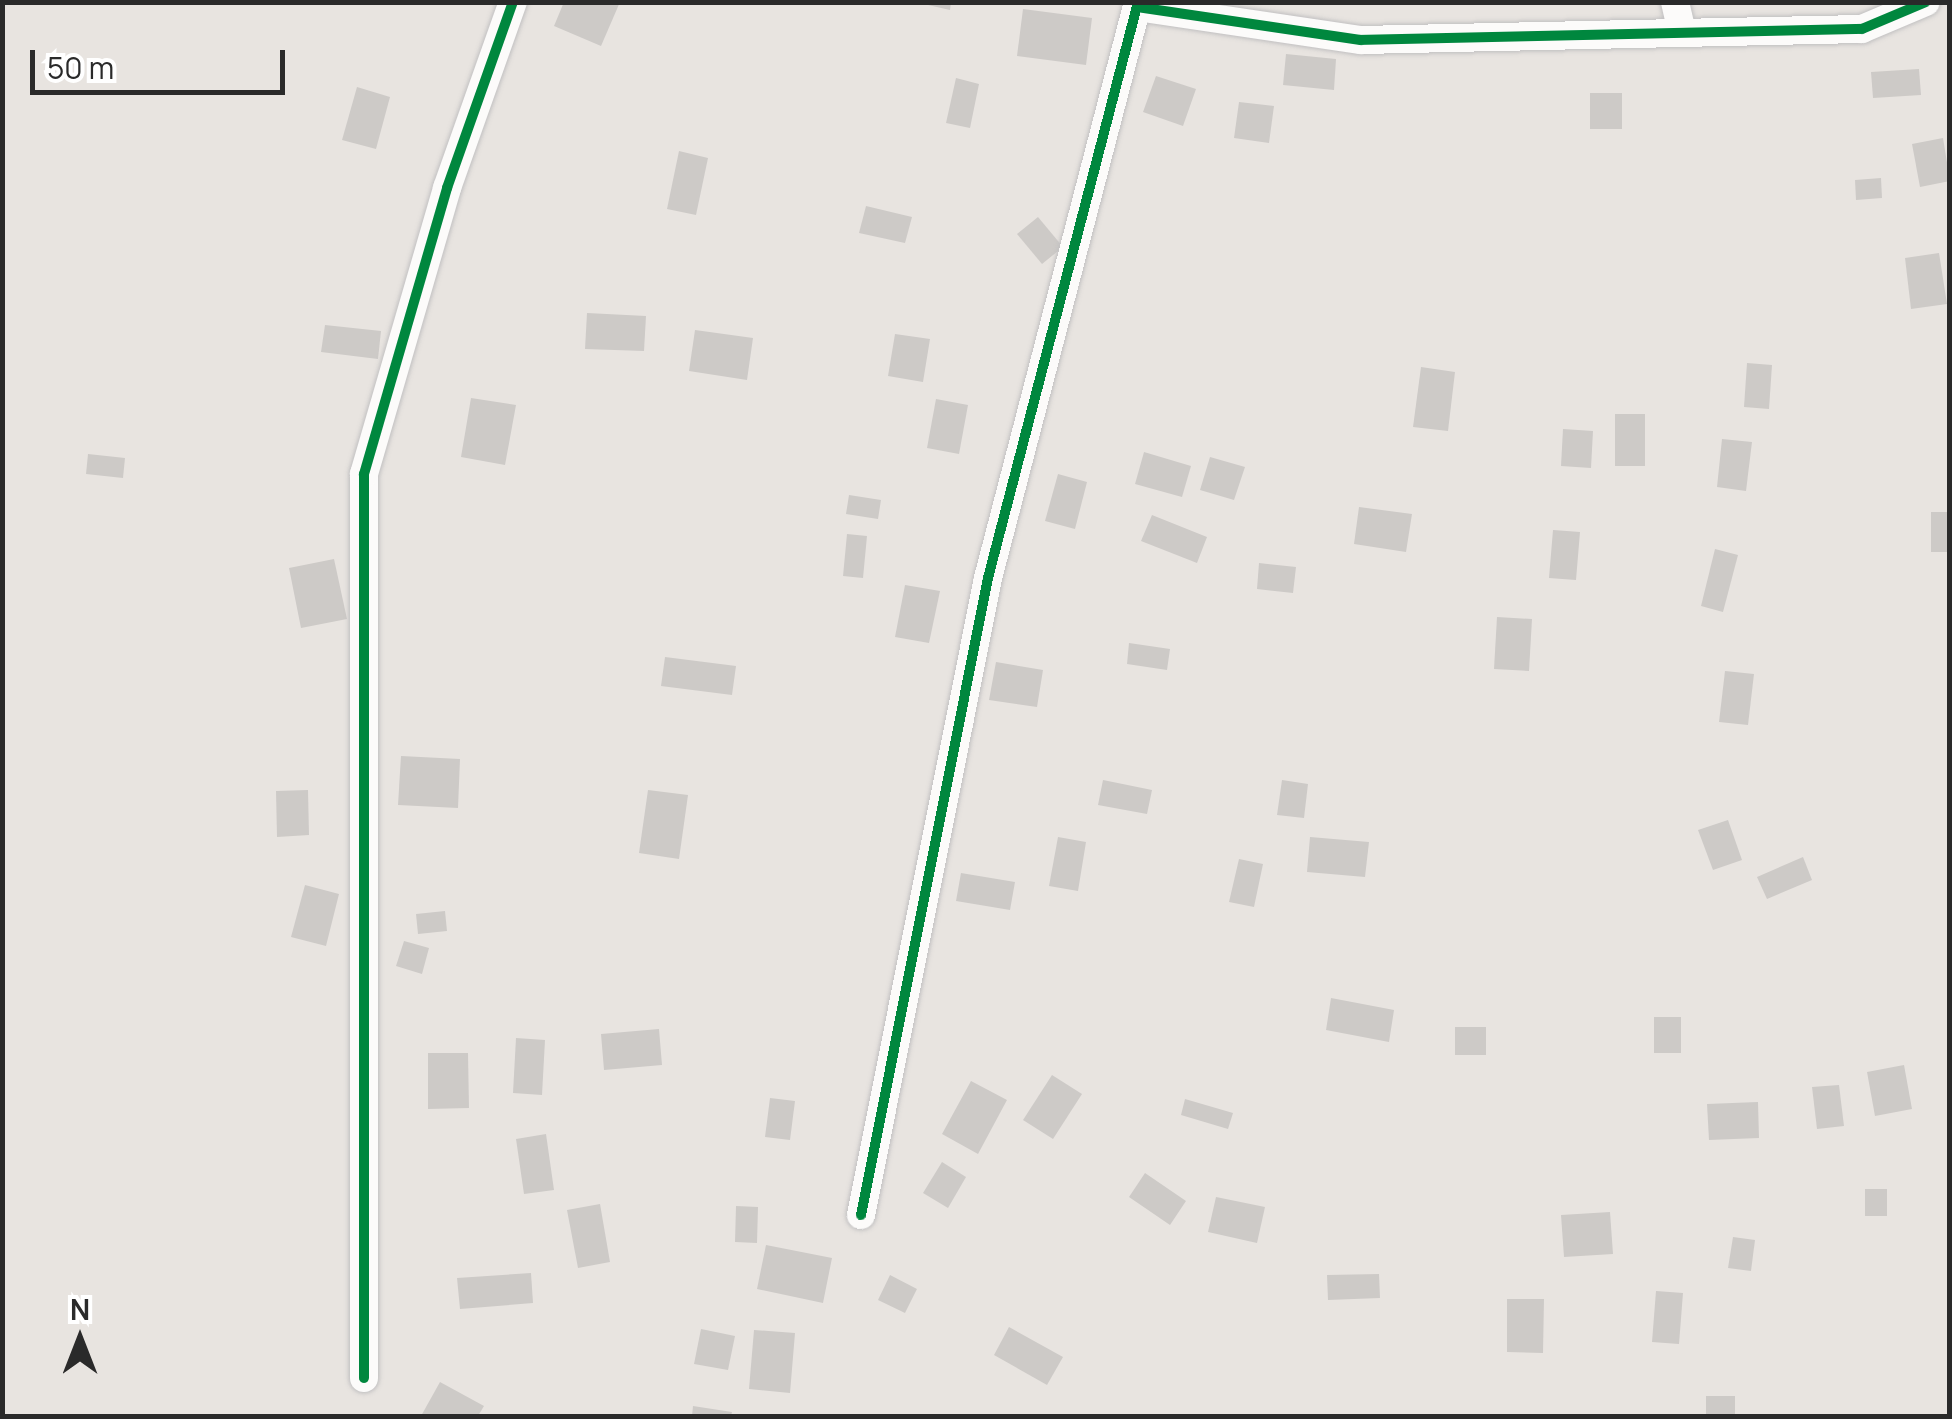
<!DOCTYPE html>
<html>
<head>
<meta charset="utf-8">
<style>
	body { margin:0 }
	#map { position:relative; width:1952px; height:1419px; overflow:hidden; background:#e8e4e0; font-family:Manrope,sans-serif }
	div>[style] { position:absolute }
	.building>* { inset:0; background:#cdcac7 }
	.roads { filter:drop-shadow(0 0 2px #c1c0c1) drop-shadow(0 0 2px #c1c0c1) }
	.street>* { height:28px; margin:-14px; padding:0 14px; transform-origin:14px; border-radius:14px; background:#fcfbfa }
	.cycleway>* { height:10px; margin:-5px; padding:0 5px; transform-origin:5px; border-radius:5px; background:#00873e }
	span { translate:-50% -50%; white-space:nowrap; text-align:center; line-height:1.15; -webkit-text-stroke:8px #fff; paint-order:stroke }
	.frame { position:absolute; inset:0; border:5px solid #2a2a2a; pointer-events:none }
	.north { position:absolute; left:30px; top:1289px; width:100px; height:100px; -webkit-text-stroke:8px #fff; paint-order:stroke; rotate:0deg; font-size:28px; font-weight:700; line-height:40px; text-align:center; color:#2a2a2a }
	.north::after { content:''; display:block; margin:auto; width:35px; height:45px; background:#2a2a2a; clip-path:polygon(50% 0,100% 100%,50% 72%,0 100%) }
	.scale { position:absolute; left:30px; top:50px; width:255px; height:45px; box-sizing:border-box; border:5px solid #2a2a2a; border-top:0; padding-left:12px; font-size:30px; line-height:35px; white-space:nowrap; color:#2a2a2a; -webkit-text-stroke:8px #fff; paint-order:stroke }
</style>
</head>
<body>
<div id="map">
	<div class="building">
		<div style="clip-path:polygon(564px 2px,620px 2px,601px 46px,554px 26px)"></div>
		<div style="clip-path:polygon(915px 2px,951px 2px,950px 10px)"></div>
		<div style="clip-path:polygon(1023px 9px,1092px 18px,1086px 65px,1017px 56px)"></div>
		<div style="clip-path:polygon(1286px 54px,1336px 59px,1334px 90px,1283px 85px)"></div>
		<div style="clip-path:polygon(1919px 69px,1921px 95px,1873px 98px,1871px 72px)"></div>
		<div style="clip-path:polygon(1156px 76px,1196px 89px,1183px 126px,1143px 112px)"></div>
		<div style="clip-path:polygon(956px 78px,979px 84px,970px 128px,946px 123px)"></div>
		<div style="clip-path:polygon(357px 87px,390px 97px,376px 149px,342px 140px)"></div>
		<div style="clip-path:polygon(1590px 93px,1622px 93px,1622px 129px,1590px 129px)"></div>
		<div style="clip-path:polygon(1239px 102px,1274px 106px,1269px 143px,1234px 138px)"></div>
		<div style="clip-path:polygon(1943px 138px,1950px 181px,1920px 187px,1912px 144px)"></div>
		<div style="clip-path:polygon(679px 151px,708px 158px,696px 215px,667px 209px)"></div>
		<div style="clip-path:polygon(1881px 178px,1882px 198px,1856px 200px,1855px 180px)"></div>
		<div style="clip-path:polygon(866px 206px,912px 217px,905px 243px,859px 233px)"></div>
		<div style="clip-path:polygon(1038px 217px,1063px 247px,1042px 264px,1017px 234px)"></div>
		<div style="clip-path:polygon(1939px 253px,1947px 304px,1911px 309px,1905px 258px)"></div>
		<div style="clip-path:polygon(587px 313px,646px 316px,644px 351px,585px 349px)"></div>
		<div style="clip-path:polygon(325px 325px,381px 331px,378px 359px,321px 352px)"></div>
		<div style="clip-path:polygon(695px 330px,753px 338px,747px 380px,689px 371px)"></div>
		<div style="clip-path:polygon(895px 334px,930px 339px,923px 382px,888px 376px)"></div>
		<div style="clip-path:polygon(1747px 363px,1772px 365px,1769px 409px,1744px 407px)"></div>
		<div style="clip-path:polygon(1421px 367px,1455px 372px,1448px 431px,1413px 427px)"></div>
		<div style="clip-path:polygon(471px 398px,516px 405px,505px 465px,461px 457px)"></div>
		<div style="clip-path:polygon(936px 399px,968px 405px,959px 454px,927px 448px)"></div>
		<div style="clip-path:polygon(1615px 414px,1645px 414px,1645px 466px,1615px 466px)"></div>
		<div style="clip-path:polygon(1563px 429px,1593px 431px,1591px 468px,1561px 466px)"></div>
		<div style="clip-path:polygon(1722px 439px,1752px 442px,1746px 491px,1717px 487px)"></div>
		<div style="clip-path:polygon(1144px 452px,1191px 466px,1182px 497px,1135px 484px)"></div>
		<div style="clip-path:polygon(88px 454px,125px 458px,123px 478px,86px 474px)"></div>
		<div style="clip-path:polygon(1210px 457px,1245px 467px,1234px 500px,1200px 490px)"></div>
		<div style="clip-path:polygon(1058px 474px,1087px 482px,1075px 529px,1045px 521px)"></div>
		<div style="clip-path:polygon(849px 495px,881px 500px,878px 519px,846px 514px)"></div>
		<div style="clip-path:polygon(1359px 507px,1412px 514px,1406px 552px,1354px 544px)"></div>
		<div style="clip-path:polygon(1931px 512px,1950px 512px,1950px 552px,1931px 552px)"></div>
		<div style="clip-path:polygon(1152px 515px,1207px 537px,1197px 563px,1141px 541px)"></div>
		<div style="clip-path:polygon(1553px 530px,1580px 532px,1576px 580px,1549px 578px)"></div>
		<div style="clip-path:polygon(847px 534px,867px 536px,863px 578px,843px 576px)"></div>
		<div style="clip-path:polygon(1715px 549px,1738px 555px,1723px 612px,1701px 606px)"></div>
		<div style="clip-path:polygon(334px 559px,347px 619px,301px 628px,289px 568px)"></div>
		<div style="clip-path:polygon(1259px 563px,1296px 567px,1293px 593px,1257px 589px)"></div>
		<div style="clip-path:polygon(905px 585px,940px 591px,929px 643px,895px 637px)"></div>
		<div style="clip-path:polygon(1497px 617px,1532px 619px,1529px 671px,1494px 669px)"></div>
		<div style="clip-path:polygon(1129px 643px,1170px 649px,1167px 670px,1127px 664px)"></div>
		<div style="clip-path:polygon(665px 657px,736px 666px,732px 695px,661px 686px)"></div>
		<div style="clip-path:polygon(996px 662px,1043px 670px,1037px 707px,989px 700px)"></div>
		<div style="clip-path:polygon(1725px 671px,1754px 674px,1748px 725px,1719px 722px)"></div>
		<div style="clip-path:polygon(401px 756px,460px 759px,458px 808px,398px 805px)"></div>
		<div style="clip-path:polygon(1103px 780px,1152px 790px,1147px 814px,1098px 805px)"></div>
		<div style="clip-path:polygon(1282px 780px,1308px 784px,1304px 818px,1277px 815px)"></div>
		<div style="clip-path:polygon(308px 790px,309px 835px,277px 837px,276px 791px)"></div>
		<div style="clip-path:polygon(648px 790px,688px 795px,679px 859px,639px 853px)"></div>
		<div style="clip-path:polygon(1728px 820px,1742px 860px,1713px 870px,1698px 830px)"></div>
		<div style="clip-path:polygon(1058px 837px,1086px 842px,1078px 891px,1049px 886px)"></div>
		<div style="clip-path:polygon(1310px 837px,1369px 842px,1365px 877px,1307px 872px)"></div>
		<div style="clip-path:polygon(1803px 857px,1812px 880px,1767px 899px,1757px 877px)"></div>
		<div style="clip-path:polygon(1239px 859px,1263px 864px,1254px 907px,1229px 902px)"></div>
		<div style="clip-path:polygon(961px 873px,1015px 882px,1010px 910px,956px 901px)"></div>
		<div style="clip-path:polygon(305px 885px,339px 894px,326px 946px,291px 937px)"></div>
		<div style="clip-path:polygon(445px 911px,447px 931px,418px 934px,416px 914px)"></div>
		<div style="clip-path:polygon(404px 941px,429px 948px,422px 974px,396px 966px)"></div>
		<div style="clip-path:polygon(1331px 998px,1394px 1010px,1389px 1042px,1326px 1030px)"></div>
		<div style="clip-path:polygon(1654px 1017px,1681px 1017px,1681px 1053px,1654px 1053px)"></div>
		<div style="clip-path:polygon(1455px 1027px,1486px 1027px,1486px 1055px,1455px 1055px)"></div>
		<div style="clip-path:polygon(659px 1029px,662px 1065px,604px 1070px,601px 1034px)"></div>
		<div style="clip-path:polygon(516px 1038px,545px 1040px,542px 1095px,513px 1093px)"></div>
		<div style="clip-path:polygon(428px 1053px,468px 1053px,469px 1108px,428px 1109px)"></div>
		<div style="clip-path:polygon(1904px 1065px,1912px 1109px,1875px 1116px,1867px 1072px)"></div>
		<div style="clip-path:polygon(1052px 1075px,1082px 1094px,1053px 1139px,1023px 1120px)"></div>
		<div style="clip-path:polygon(971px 1081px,1007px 1100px,978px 1154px,942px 1134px)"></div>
		<div style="clip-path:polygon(1839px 1085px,1844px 1126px,1817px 1129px,1812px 1087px)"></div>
		<div style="clip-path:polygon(770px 1098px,795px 1101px,790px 1140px,765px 1137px)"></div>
		<div style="clip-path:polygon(1185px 1099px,1233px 1113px,1228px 1129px,1181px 1115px)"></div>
		<div style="clip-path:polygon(1758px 1102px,1759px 1138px,1709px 1140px,1707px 1104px)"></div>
		<div style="clip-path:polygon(546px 1134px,554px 1190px,524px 1194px,516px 1139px)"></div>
		<div style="clip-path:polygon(942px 1162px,966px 1177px,948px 1208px,923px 1193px)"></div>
		<div style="clip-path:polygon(1145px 1173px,1186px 1201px,1170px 1225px,1129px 1197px)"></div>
		<div style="clip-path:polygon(1865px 1189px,1887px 1189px,1887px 1216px,1865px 1216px)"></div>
		<div style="clip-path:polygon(1216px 1197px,1265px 1207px,1257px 1243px,1208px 1232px)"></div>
		<div style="clip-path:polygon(600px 1204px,610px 1262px,578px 1268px,567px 1210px)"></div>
		<div style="clip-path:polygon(736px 1206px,758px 1207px,757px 1243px,735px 1242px)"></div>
		<div style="clip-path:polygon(1610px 1212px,1613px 1254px,1564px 1257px,1561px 1215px)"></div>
		<div style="clip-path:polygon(1733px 1237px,1755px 1240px,1751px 1271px,1728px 1268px)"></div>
		<div style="clip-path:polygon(766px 1245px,832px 1258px,823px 1303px,757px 1289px)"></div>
		<div style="clip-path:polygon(531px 1273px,533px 1303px,460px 1309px,457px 1278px)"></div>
		<div style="clip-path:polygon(1379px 1274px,1380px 1298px,1328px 1300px,1327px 1275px)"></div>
		<div style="clip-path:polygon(890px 1275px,917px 1289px,905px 1313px,878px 1300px)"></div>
		<div style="clip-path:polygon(1656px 1291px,1683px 1293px,1679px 1344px,1652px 1342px)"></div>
		<div style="clip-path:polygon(1507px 1299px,1544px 1299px,1543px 1353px,1507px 1352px)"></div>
		<div style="clip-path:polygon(1009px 1327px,1063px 1357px,1047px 1385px,994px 1355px)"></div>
		<div style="clip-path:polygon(701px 1329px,735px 1336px,728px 1370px,694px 1364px)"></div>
		<div style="clip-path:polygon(754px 1330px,795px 1333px,790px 1393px,749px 1389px)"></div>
		<div style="clip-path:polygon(440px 1382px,484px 1406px,478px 1416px,421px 1416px)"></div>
		<div style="clip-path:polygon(1706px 1396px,1735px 1396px,1735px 1416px,1706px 1416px)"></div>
		<div style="clip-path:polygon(693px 1406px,732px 1412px,731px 1416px,692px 1416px)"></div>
	</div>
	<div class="roads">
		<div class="street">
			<div style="left:1675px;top:2px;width:28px;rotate:77deg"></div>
			<div style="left:1137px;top:7px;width:226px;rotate:8.4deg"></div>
			<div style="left:1361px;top:40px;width:501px;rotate:-1.26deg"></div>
			<div style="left:1862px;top:29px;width:69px;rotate:-22.9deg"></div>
			<div style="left:861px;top:1215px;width:650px;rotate:-78.72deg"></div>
			<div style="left:988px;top:578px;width:595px;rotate:-75.4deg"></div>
			<div style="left:364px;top:1378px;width:904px;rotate:-90deg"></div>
			<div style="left:364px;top:474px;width:298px;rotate:-73.8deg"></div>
			<div style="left:447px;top:188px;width:197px;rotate:-70.5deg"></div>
		</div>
	</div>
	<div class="cycleway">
		<div style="left:1137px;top:7px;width:226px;rotate:8.4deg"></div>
		<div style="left:1361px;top:40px;width:501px;rotate:-1.26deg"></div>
		<div style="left:1862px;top:29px;width:69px;rotate:-22.9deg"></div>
		<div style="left:861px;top:1215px;width:650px;rotate:-78.72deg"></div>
		<div style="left:988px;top:578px;width:595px;rotate:-75.4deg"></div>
		<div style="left:364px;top:1378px;width:904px;rotate:-90deg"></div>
		<div style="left:364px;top:474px;width:298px;rotate:-73.8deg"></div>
		<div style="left:447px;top:188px;width:197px;rotate:-70.5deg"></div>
	</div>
	<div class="frame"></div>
	<div class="north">N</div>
	<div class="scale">50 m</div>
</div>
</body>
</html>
